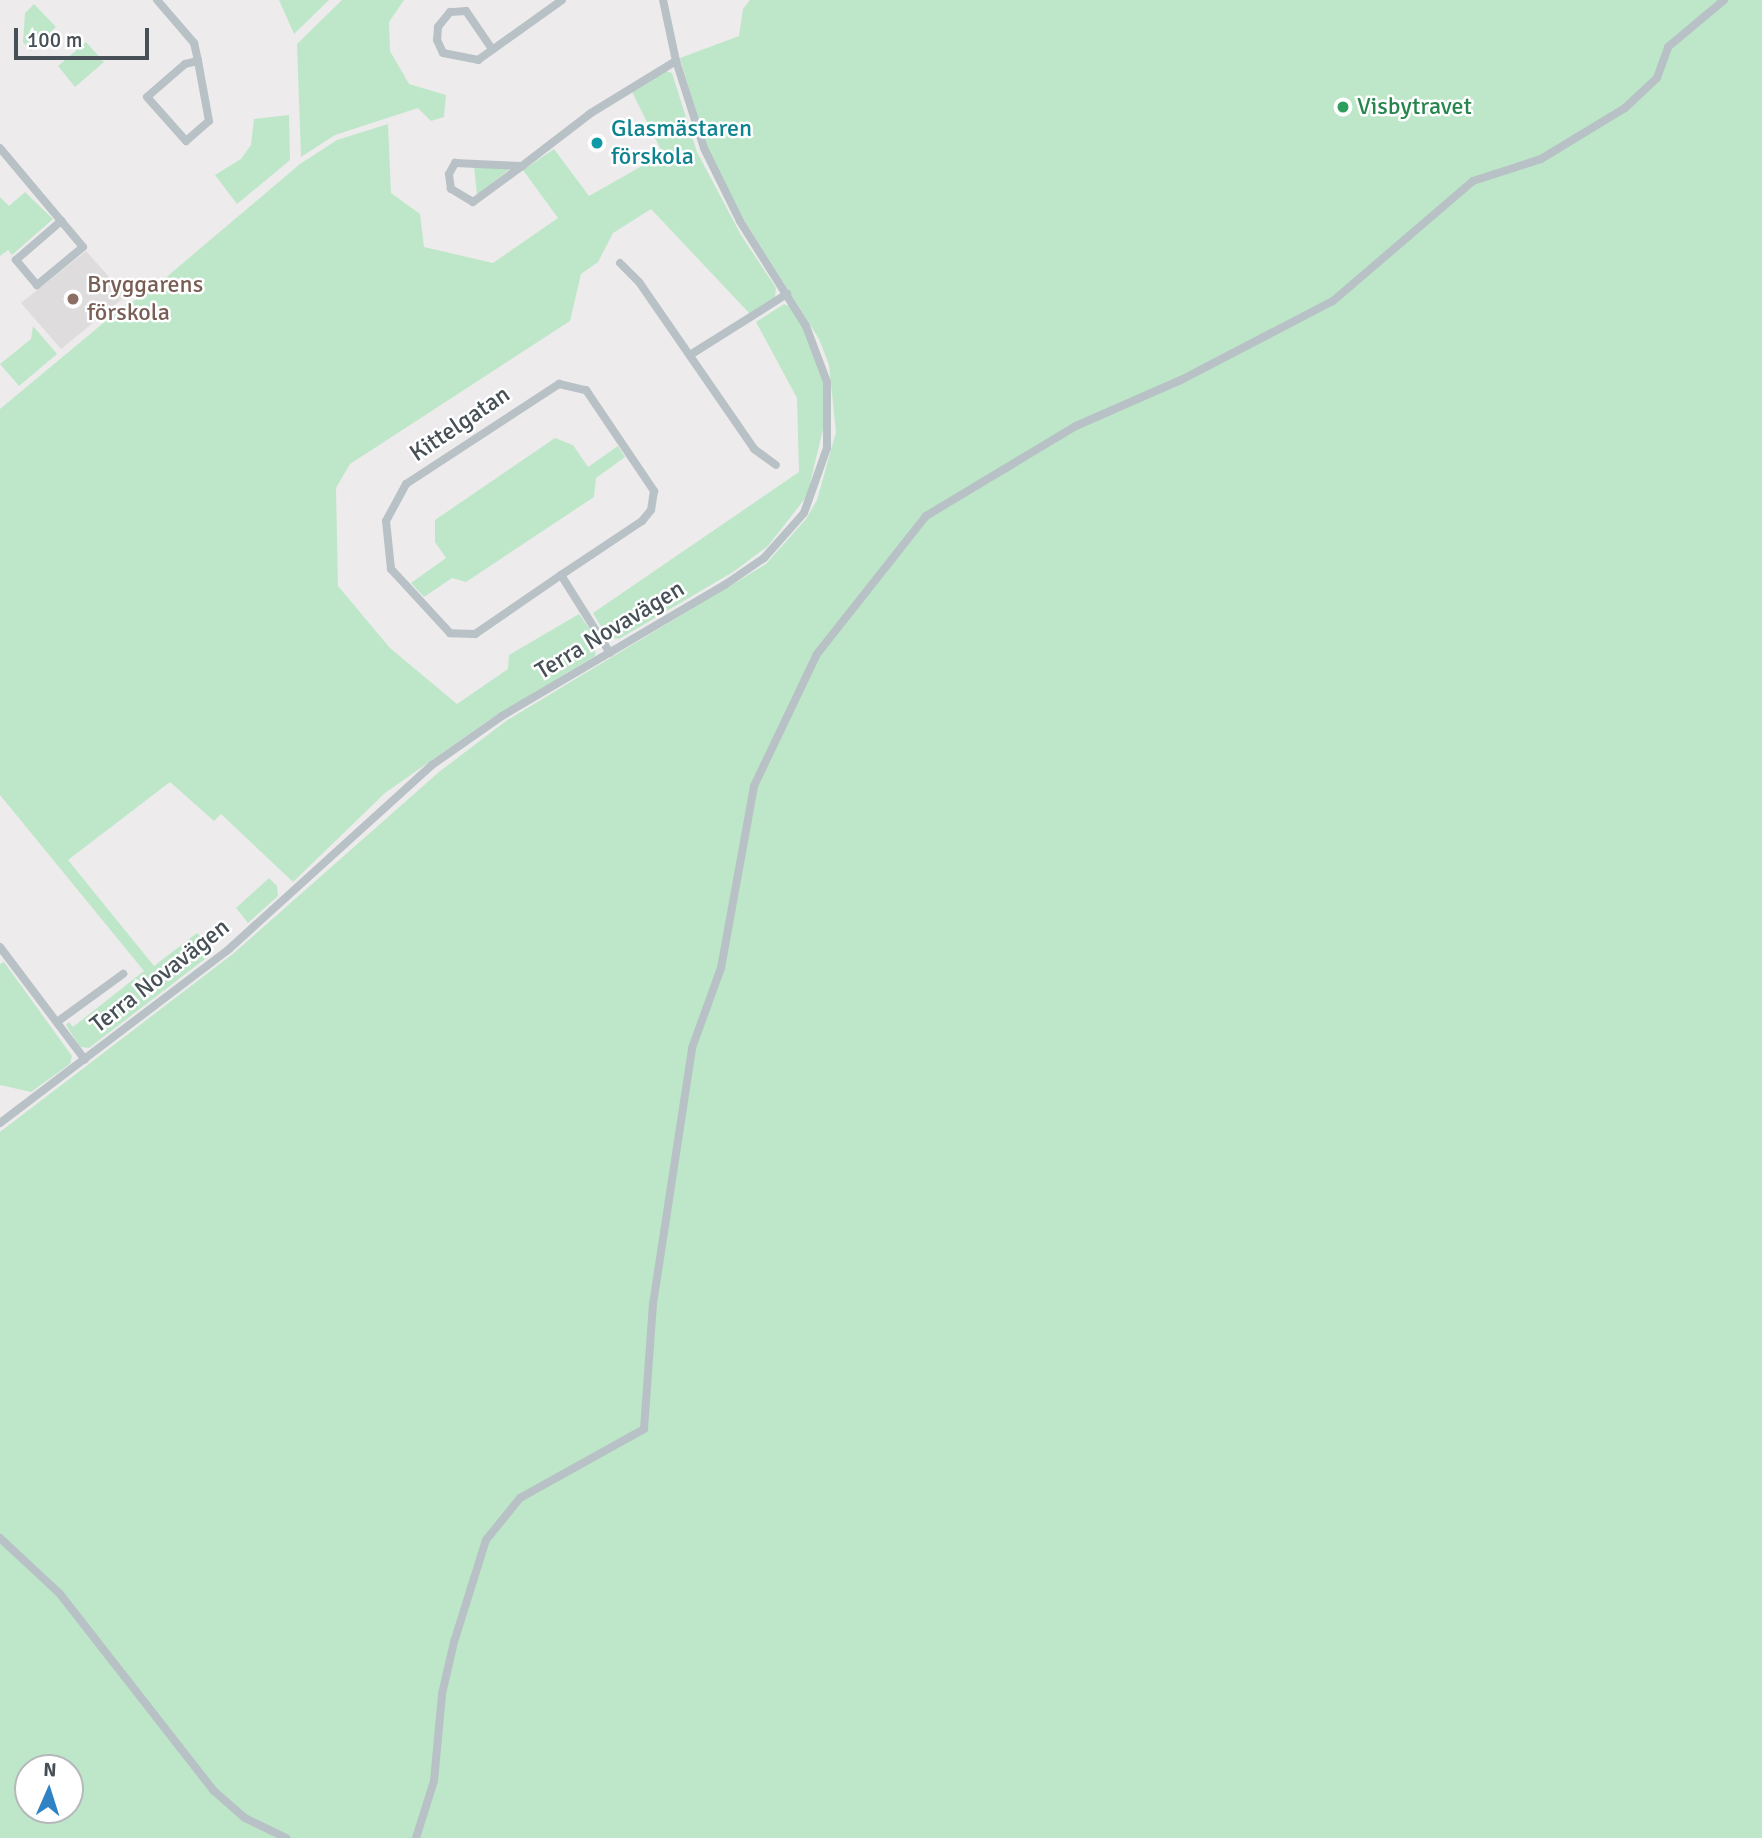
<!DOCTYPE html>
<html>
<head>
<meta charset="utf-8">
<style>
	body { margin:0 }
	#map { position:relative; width:1762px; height:1838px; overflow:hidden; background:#eeebec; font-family:Signika,sans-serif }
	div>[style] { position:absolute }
	.education>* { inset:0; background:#dfdcdd }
	.green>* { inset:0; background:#bee7c9 }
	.street>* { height:8px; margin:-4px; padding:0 4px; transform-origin:4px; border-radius:4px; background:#b8c1c6 }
	.dots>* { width:19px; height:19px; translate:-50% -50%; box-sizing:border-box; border:4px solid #fff; border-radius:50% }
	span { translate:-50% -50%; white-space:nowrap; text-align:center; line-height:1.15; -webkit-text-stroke:5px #fff; paint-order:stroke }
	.leisure-label { font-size:24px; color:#27864d }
	.left { translate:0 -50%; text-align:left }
	.culture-label { font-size:24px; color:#0d838f }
	.education-label { font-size:24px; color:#785e54 }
	.street-label { font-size:24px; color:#465056 }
	.north { position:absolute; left:14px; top:1754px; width:70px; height:70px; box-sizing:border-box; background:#fff; border:2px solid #b5b9bb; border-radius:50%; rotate:3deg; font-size:19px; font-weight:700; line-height:28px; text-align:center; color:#465056 }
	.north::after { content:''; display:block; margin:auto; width:24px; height:32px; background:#2f82c4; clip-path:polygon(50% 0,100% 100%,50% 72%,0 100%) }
	.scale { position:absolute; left:14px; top:28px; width:135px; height:32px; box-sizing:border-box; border:4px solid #465056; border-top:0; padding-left:9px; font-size:21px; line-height:24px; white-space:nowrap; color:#465056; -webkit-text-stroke:5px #fff; paint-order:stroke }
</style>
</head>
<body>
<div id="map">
	<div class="education">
		<div style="clip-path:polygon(86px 251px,126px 296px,61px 349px,21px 303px)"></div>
	</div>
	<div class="green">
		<div style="clip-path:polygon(279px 0,329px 0,294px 34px)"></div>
		<div style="clip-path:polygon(342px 0,404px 0,389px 22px,390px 51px,409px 84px,446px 95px,444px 117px,431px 121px,418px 108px,335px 135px,301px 157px,297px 44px)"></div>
		<div style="clip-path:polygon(evenodd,750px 0,1762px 0,1762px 1838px,0 1838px,0 1132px,234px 953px,439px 772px,506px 721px,766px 564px,806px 519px,817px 500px,836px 432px,829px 365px,819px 339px,741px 215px,707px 148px,680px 58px,739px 36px,743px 9px,750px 0,28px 1768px,70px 1768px,70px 1810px,28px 1810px,28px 1768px)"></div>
		<div style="clip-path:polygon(34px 4px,56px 27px,31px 51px,23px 42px,25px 13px)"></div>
		<div style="clip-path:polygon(86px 42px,104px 62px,75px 87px,58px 66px)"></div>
		<div style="clip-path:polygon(665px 71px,672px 73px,697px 152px,741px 235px,776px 288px,775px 297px,750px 314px,651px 209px,613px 233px,598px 262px,581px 274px,570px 321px,350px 464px,336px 488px,338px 586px,390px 648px,457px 704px,508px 669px,509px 655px,579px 614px,597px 639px,595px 656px,489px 720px,385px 793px,293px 882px,221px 814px,214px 821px,170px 782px,68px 860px,154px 966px,197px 933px,214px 952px,89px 1048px,80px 1047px,66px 1025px,69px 1022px,73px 1027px,144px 971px,0 795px,0 409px,125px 305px,144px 296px,300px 164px,337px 140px,388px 124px,391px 193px,420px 214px,424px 247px,493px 263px,558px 218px,523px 170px,554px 149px,589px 196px,663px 154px,631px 90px)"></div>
		<div style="clip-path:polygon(289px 115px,290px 160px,237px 204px,215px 175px,241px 159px,251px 145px,254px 119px)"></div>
		<div style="clip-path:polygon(474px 167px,511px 168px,477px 195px)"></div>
		<div style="clip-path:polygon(25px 192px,53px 219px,12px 255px,8px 250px,0 256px,0 197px,9px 206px)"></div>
		<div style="clip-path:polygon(784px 304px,791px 307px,814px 347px,824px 386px,826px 417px,807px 496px,768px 546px,733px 572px,619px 639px,607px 637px,593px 613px,799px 472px,797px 398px,756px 322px)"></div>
		<div style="clip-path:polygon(33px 326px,57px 354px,19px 386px,0 364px,31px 339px)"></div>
		<div style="clip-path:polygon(555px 438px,573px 445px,588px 467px,618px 446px,625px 457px,596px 478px,594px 497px,466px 582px,452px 578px,424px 597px,411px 583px,446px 558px,435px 542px,435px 520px)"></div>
		<div style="clip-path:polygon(269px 878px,277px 886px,278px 896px,248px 923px,236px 908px)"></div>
		<div style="clip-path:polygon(4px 962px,72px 1056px,70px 1064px,31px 1092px,0 1085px,0 964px)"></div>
	</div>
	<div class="street">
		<div style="left:157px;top:0;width:57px;rotate:49.3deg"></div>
		<div style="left:194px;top:43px;width:18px;rotate:77deg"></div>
		<div style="left:198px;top:61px;width:13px;rotate:167deg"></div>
		<div style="left:185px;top:64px;width:50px;rotate:139deg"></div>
		<div style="left:147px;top:97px;width:59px;rotate:48.4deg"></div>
		<div style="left:186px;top:141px;width:30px;rotate:-41deg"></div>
		<div style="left:209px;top:121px;width:61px;rotate:-100.4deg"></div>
		<div style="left:492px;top:49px;width:46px;rotate:-124.4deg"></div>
		<div style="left:466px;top:11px;width:16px;rotate:176deg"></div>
		<div style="left:450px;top:12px;width:19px;rotate:129deg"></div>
		<div style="left:438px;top:27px;width:13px;rotate:94deg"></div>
		<div style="left:437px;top:40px;width:14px;rotate:65deg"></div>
		<div style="left:443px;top:53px;width:36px;rotate:11deg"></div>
		<div style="left:478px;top:60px;width:103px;rotate:-35.5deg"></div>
		<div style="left:0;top:148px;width:129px;rotate:50deg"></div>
		<div style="left:83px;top:247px;width:60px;rotate:140.4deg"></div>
		<div style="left:37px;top:285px;width:33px;rotate:-130deg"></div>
		<div style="left:16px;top:260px;width:60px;rotate:-40.9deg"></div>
		<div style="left:522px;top:166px;width:61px;rotate:143.7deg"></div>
		<div style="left:473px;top:202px;width:26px;rotate:-149deg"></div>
		<div style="left:451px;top:189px;width:15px;rotate:-98deg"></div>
		<div style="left:449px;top:174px;width:13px;rotate:-61deg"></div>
		<div style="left:455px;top:163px;width:67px;rotate:2.6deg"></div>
		<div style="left:522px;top:166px;width:87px;rotate:-37.5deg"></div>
		<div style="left:591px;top:113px;width:100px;rotate:-31.5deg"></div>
		<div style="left:620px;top:263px;width:27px;rotate:45deg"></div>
		<div style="left:639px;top:282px;width:203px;rotate:55.4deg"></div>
		<div style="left:754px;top:449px;width:27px;rotate:36deg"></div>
		<div style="left:690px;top:355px;width:115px;rotate:-32.2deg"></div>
		<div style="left:561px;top:575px;width:104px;rotate:145.5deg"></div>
		<div style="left:475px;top:634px;width:25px;rotate:-178deg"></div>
		<div style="left:450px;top:633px;width:87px;rotate:-132.7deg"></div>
		<div style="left:391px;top:569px;width:48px;rotate:-95.9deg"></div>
		<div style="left:386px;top:521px;width:42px;rotate:-61.6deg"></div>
		<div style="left:406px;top:484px;width:183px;rotate:-33.2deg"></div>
		<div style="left:559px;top:384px;width:28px;rotate:13deg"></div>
		<div style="left:586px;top:390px;width:122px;rotate:56deg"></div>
		<div style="left:654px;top:491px;width:19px;rotate:99deg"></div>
		<div style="left:651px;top:510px;width:14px;rotate:129deg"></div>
		<div style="left:642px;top:521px;width:97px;rotate:146.3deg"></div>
		<div style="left:561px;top:575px;width:92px;rotate:57.9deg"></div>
		<div style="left:0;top:947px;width:141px;rotate:53deg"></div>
		<div style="left:57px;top:1022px;width:82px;rotate:-36deg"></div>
		<div style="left:0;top:1123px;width:288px;rotate:-37.2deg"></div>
		<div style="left:229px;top:949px;width:274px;rotate:-42.2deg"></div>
		<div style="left:432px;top:765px;width:85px;rotate:-35deg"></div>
		<div style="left:502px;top:716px;width:260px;rotate:-30.5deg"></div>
		<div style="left:726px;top:584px;width:46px;rotate:-34.4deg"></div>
		<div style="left:764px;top:558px;width:60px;rotate:-48.4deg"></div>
		<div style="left:804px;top:513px;width:69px;rotate:-70.5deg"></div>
		<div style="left:827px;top:448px;width:66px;rotate:-90deg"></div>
		<div style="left:827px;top:382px;width:60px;rotate:-110.6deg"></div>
		<div style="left:806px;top:326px;width:124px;rotate:-122.2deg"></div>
		<div style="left:740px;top:221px;width:81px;rotate:-116.3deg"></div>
		<div style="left:704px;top:148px;width:91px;rotate:-107.8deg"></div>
		<div style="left:676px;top:61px;width:62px;rotate:-102deg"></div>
		<div style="left:0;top:1538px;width:82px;rotate:43deg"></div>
		<div style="left:60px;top:1594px;width:250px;rotate:52deg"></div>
		<div style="left:214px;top:1791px;width:41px;rotate:41.1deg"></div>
		<div style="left:245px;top:1818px;width:46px;rotate:26deg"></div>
		<div style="left:416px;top:1838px;width:60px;rotate:-72.5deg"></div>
		<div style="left:434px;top:1781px;width:87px;rotate:-84.7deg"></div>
		<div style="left:442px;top:1694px;width:53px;rotate:-77deg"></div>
		<div style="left:454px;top:1642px;width:107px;rotate:-72.6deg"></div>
		<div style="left:486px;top:1540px;width:54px;rotate:-51deg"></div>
		<div style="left:520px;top:1498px;width:142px;rotate:-29.1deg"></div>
		<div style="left:644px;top:1429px;width:125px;rotate:-85.9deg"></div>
		<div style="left:653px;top:1304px;width:259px;rotate:-81.3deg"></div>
		<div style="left:692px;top:1048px;width:85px;rotate:-70.1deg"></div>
		<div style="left:721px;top:968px;width:185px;rotate:-79.7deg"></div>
		<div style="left:754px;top:786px;width:146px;rotate:-64.5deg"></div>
		<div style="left:817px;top:654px;width:176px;rotate:-51.7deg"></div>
		<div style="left:926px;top:516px;width:175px;rotate:-31deg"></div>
		<div style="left:1076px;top:426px;width:115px;rotate:-23.7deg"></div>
		<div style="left:1181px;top:380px;width:171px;rotate:-27.5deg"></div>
		<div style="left:1333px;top:301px;width:184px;rotate:-40.6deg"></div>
		<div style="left:1473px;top:181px;width:71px;rotate:-17.9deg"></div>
		<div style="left:1541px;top:159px;width:98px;rotate:-31.3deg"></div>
		<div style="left:1625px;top:108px;width:44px;rotate:-43.2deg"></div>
		<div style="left:1657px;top:78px;width:33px;rotate:-70deg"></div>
		<div style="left:1668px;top:47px;width:73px;rotate:-40deg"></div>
	</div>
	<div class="dots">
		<div style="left:1343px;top:107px;background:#2e9e5b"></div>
		<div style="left:597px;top:143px;background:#0f9aa8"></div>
		<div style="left:73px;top:299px;background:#8d6e63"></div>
	</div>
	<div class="leisure-label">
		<span class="left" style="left:1357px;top:107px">Visbytravet</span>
	</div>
	<div class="culture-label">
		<span class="left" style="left:611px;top:143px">Glasmästaren<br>förskola</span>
	</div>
	<div class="education-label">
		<span class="left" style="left:87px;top:299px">Bryggarens<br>förskola</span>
	</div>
	<div class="street-label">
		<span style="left:460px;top:424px;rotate:-34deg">Kittelgatan</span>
		<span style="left:610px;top:630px;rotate:-31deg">Terra Novavägen</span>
		<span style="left:160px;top:976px;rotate:-38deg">Terra Novavägen</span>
	</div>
	<div class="north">N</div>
	<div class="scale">100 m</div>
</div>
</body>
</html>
